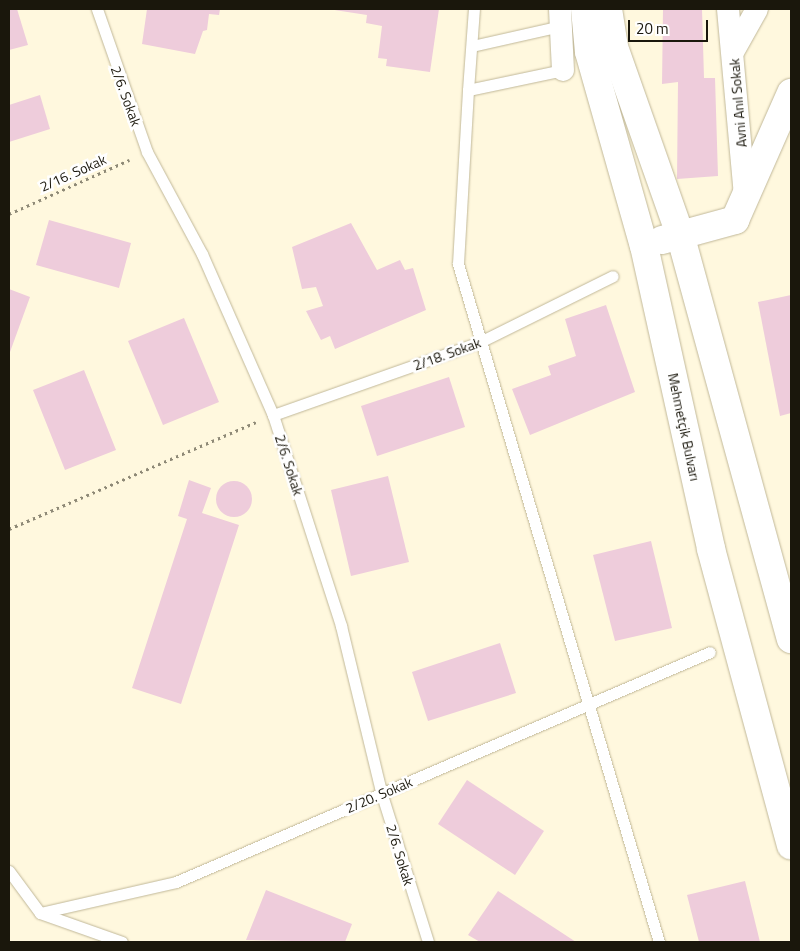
<!DOCTYPE html>
<html>
<head>
<meta charset="utf-8">
<style>
	body { margin:0 }
	#map { position:relative; width:800px; height:951px; overflow:hidden; background:#fff8de; font-family:"Titillium Web",sans-serif }
	div>[style] { position:absolute }
	.building>* { inset:0; background:#eeccdb }
	.round { border-radius:50% }
	.path>* { height:3px; margin-top:-1.5px; transform-origin:0; background:repeating-linear-gradient(90deg,#8e8976 0 2.5px,transparent 0 6.5px) }
	.roads { filter:drop-shadow(0 0 1px #c1b899) drop-shadow(0 0 1px #c1b899) }
	.lane>* { height:11px; margin:-5.5px; padding:0 5.5px; transform-origin:5.5px; border-radius:5.5px; background:#fff }
	.street>* { height:22px; margin:-11px; padding:0 11px; transform-origin:11px; border-radius:11px; background:#fff }
	.secondary>* { height:28px; margin:-14px; padding:0 14px; transform-origin:14px; border-radius:14px; background:#fff }
	span { translate:-50% -50%; white-space:nowrap; text-align:center; line-height:1.15; -webkit-text-stroke:5px #fff; paint-order:stroke }
	.street-label { font-size:14px; color:#1a170c }
	.frame { position:absolute; inset:0; border:10px solid #1a170c; pointer-events:none }
	.scale { position:absolute; left:628px; top:20px; width:80px; height:22px; box-sizing:border-box; border:2px solid #1a170c; border-top:0; padding-left:6px; font-size:15px; line-height:18px; white-space:nowrap; color:#1a170c; -webkit-text-stroke:4px #fff; paint-order:stroke }
</style>
</head>
<body>
<div id="map">
	<div class="building">
		<div style="clip-path:polygon(9px 9px,17px 9px,28px 45px,9px 50px)"></div>
		<div style="clip-path:polygon(147px 9px,220px 9px,219px 15px,209px 14px,207px 30px,203px 31px,195px 54px,142px 44px)"></div>
		<div style="clip-path:polygon(328px 9px,439px 9px,430px 72px,386px 66px,387px 59px,378px 58px,382px 26px,366px 23px,367px 15px)"></div>
		<div style="clip-path:polygon(663px 9px,702px 9px,704px 78px,715px 78px,718px 176px,677px 179px,678px 82px,662px 84px)"></div>
		<div style="clip-path:polygon(40px 95px,50px 129px,9px 142px,9px 105px)"></div>
		<div style="clip-path:polygon(49px 220px,131px 243px,119px 288px,36px 265px)"></div>
		<div style="clip-path:polygon(351px 223px,377px 270px,400px 260px,405px 270px,413px 268px,426px 310px,335px 349px,330px 336px,321px 340px,306px 311px,323px 306px,316px 287px,302px 289px,292px 247px)"></div>
		<div style="clip-path:polygon(9px 289px,30px 297px,10px 352px,9px 351px)"></div>
		<div style="clip-path:polygon(791px 295px,791px 413px,780px 416px,758px 302px)"></div>
		<div style="clip-path:polygon(606px 305px,635px 392px,530px 435px,512px 389px,551px 375px,548px 366px,576px 356px,565px 319px)"></div>
		<div style="clip-path:polygon(184px 318px,219px 402px,163px 425px,128px 341px)"></div>
		<div style="clip-path:polygon(84px 370px,116px 450px,65px 470px,33px 390px)"></div>
		<div style="clip-path:polygon(449px 377px,465px 427px,377px 456px,361px 406px)"></div>
		<div style="clip-path:polygon(388px 476px,409px 562px,351px 576px,331px 490px)"></div>
		<div style="clip-path:polygon(189px 480px,211px 488px,202px 513px,239px 525px,181px 704px,132px 688px,187px 519px,178px 516px)"></div>
		<div class="round" style="left:216px;top:481px;width:36px;height:36px"></div>
		<div style="clip-path:polygon(651px 541px,672px 628px,615px 641px,593px 555px)"></div>
		<div style="clip-path:polygon(500px 643px,516px 693px,428px 721px,412px 672px)"></div>
		<div style="clip-path:polygon(467px 780px,544px 831px,515px 875px,438px 824px)"></div>
		<div style="clip-path:polygon(745px 881px,760px 942px,699px 942px,687px 895px)"></div>
		<div style="clip-path:polygon(266px 890px,352px 924px,345px 942px,246px 940px)"></div>
		<div style="clip-path:polygon(498px 891px,576px 942px,480px 942px,468px 935px)"></div>
	</div>
	<div class="path">
		<div style="left:9px;top:214px;width:132px;rotate:-24.2deg"></div>
		<div style="left:9px;top:529px;width:269px;rotate:-23.4deg"></div>
	</div>
	<div class="roads">
		<div class="lane">
			<div style="left:97px;top:9px;width:151px;rotate:70.7deg"></div>
			<div style="left:147px;top:152px;width:116px;rotate:61.7deg"></div>
			<div style="left:202px;top:254px;width:176px;rotate:66.2deg"></div>
			<div style="left:273px;top:415px;width:222px;rotate:72.1deg"></div>
			<div style="left:341px;top:626px;width:174px;rotate:76.4deg"></div>
			<div style="left:382px;top:795px;width:154px;rotate:72.6deg"></div>
			<div style="left:472px;top:46px;width:91px;rotate:-12.7deg"></div>
			<div style="left:563px;top:70px;width:97px;rotate:168.1deg"></div>
			<div style="left:468px;top:90px;width:174px;rotate:93.3deg"></div>
			<div style="left:458px;top:264px;width:707px;rotate:73.49deg"></div>
			<div style="left:468px;top:90px;width:81px;rotate:-85.8deg"></div>
			<div style="left:273px;top:415px;width:219px;rotate:-19.4deg"></div>
			<div style="left:480px;top:342px;width:148px;rotate:-26.4deg"></div>
			<div style="left:9px;top:871px;width:52px;rotate:53.6deg"></div>
			<div style="left:40px;top:913px;width:87px;rotate:19.5deg"></div>
			<div style="left:40px;top:913px;width:139px;rotate:-12.8deg"></div>
			<div style="left:176px;top:882px;width:581px;rotate:-23.3deg"></div>
		</div>
		<div class="street">
			<div style="left:560px;top:9px;width:61px;rotate:87.2deg"></div>
			<div style="left:728px;top:9px;width:189px;rotate:84.8deg"></div>
			<div style="left:734px;top:50px;width:47px;rotate:-60.7deg"></div>
		</div>
		<div class="secondary">
			<div style="left:585px;top:9px;width:43px;rotate:84.7deg"></div>
			<div style="left:589px;top:52px;width:202px;rotate:74.2deg"></div>
			<div style="left:644px;top:246px;width:310px;rotate:77.5deg"></div>
			<div style="left:711px;top:549px;width:307px;rotate:74.9deg"></div>
			<div style="left:608px;top:9px;width:38px;rotate:81deg"></div>
			<div style="left:614px;top:47px;width:198px;rotate:70.6deg"></div>
			<div style="left:680px;top:234px;width:420px;rotate:74.7deg"></div>
			<div style="left:662px;top:240px;width:76px;rotate:-15.3deg"></div>
			<div style="left:735px;top:220px;width:139px;rotate:-66.2deg"></div>
		</div>
	</div>
	<div class="street-label">
		<span style="left:126px;top:96px;rotate:70deg">2/6. Sokak</span>
		<span style="left:738px;top:103px;rotate:-95deg">Avni Anıl Sokak</span>
		<span style="left:73px;top:173px;rotate:-24deg">2/16. Sokak</span>
		<span style="left:447px;top:354px;rotate:-20deg">2/18. Sokak</span>
		<span style="left:684px;top:427px;rotate:78deg">Mehmetçik Bulvarı</span>
		<span style="left:289px;top:465px;rotate:72deg">2/6. Sokak</span>
		<span style="left:379px;top:795px;rotate:-23deg">2/20. Sokak</span>
		<span style="left:400px;top:855px;rotate:73deg">2/6. Sokak</span>
	</div>
	<div class="frame"></div>
	<div class="scale">20 m</div>
</div>
</body>
</html>
